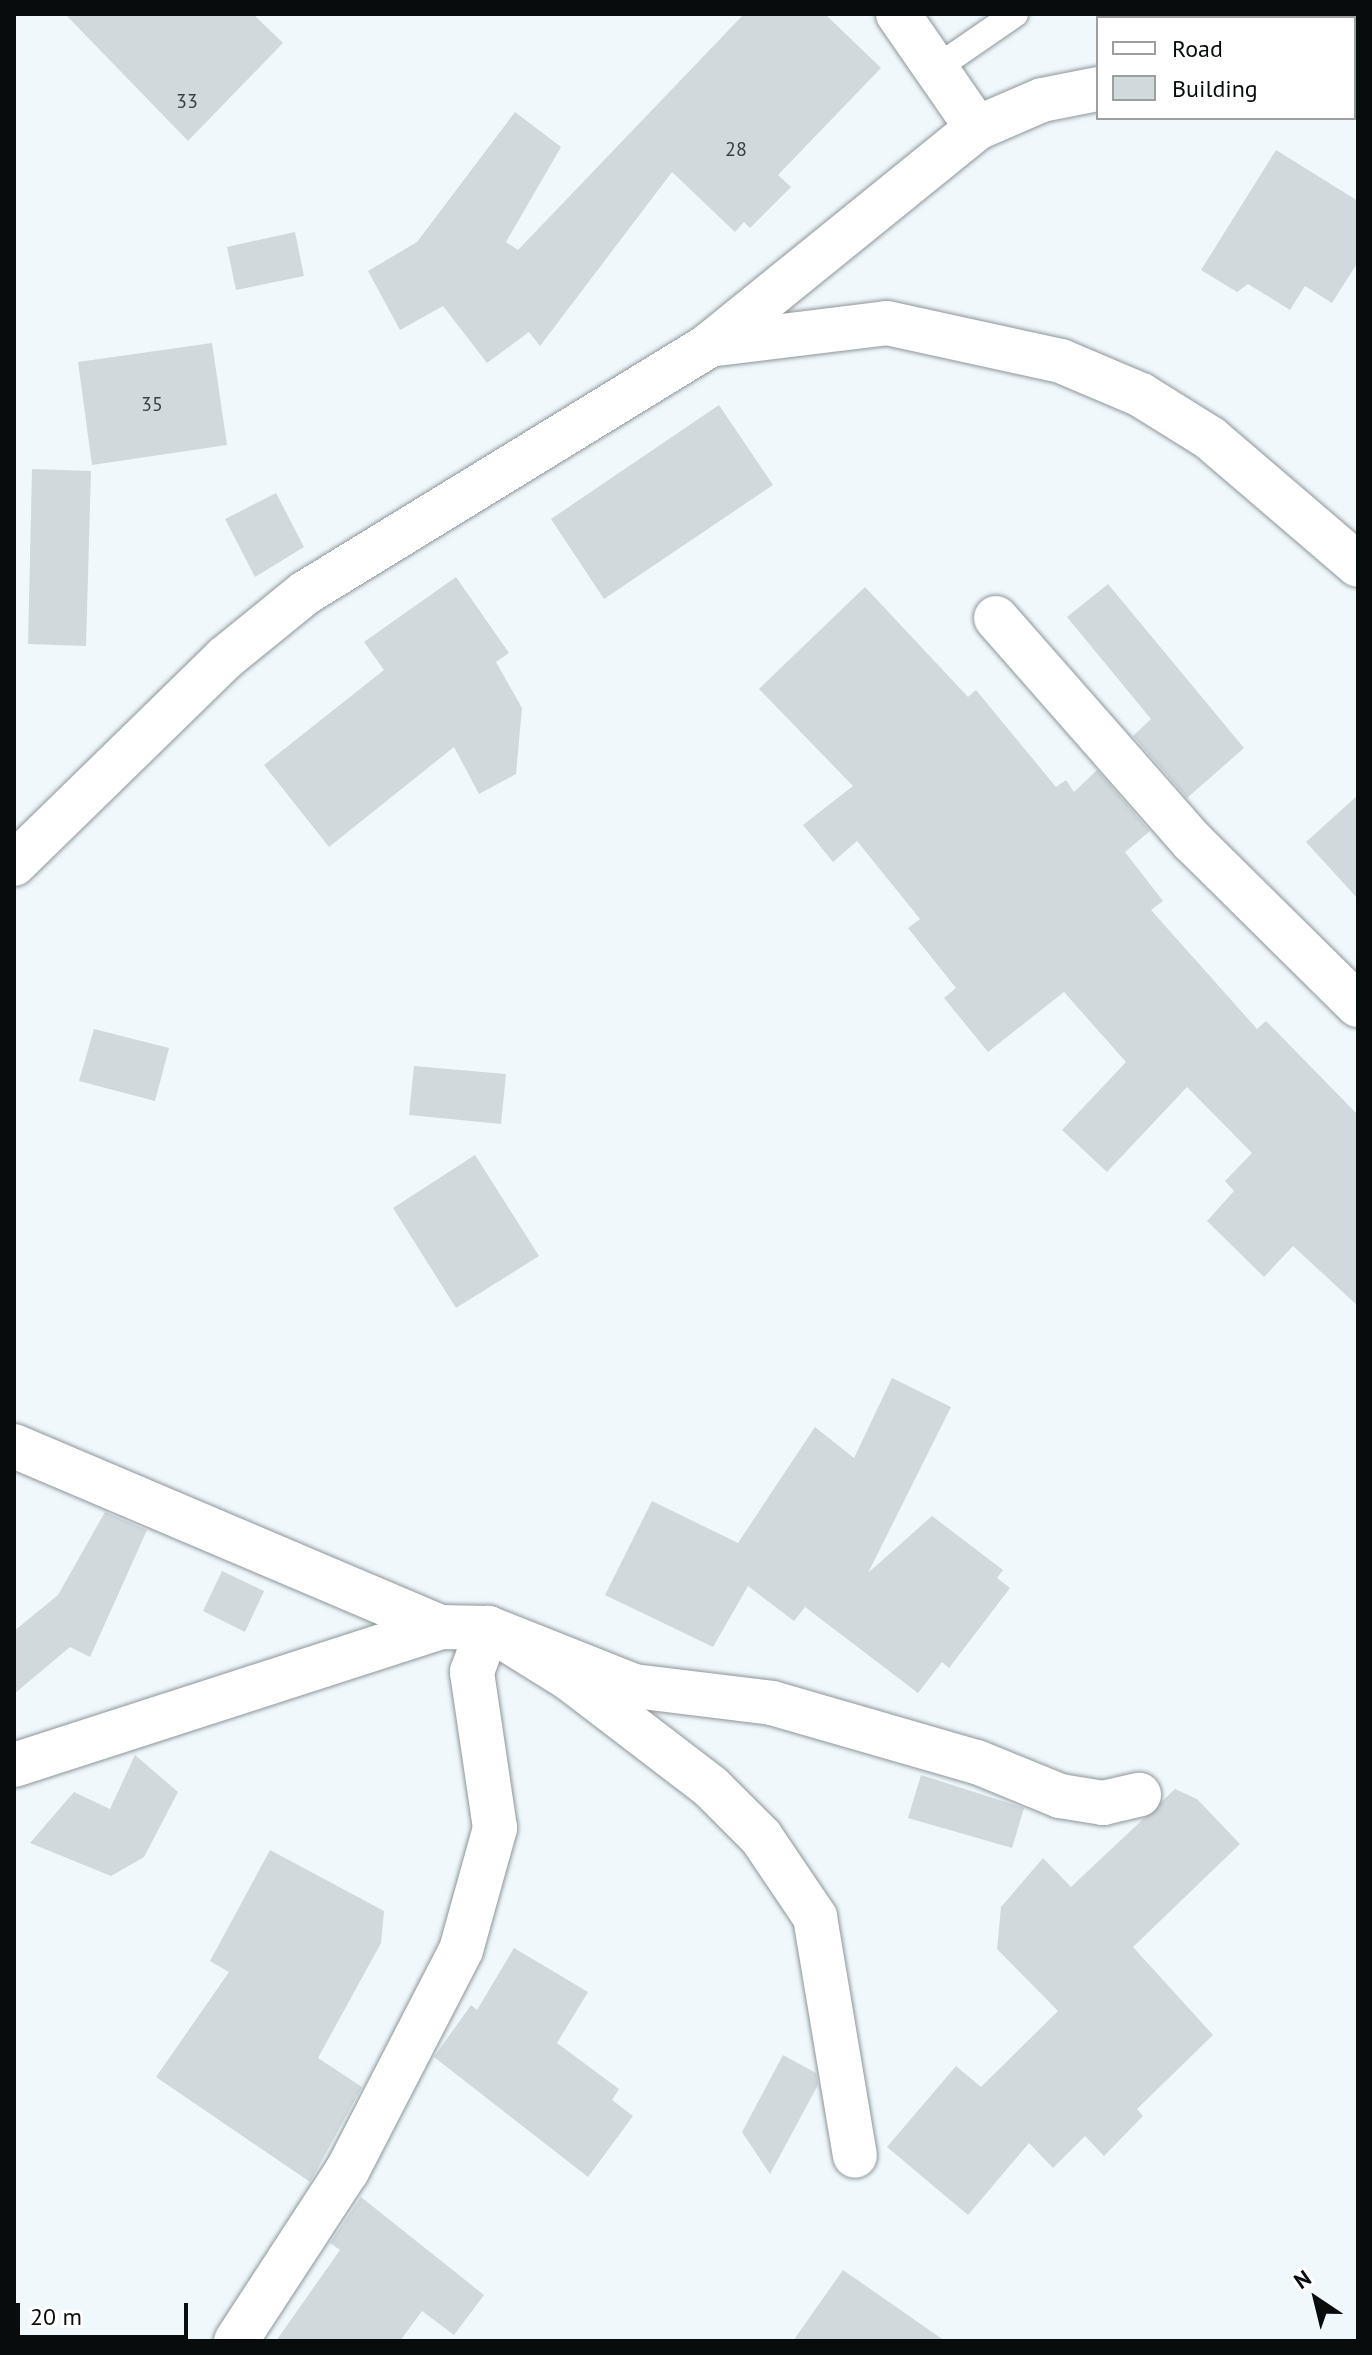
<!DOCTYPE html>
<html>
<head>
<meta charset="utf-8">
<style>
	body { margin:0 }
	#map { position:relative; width:1372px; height:2355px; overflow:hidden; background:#f0f8fc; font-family:"PT Sans",sans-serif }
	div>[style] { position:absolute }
	.building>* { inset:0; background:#d1d9dd }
	.roads { filter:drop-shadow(0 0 2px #8e9599) drop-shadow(0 0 2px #8e9599) }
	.lane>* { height:26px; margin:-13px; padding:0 13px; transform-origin:13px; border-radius:13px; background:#fff }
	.street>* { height:44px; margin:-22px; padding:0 22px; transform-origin:22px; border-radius:22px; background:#fff }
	span { translate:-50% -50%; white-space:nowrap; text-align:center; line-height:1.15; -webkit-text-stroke:6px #fff; paint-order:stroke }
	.number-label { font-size:20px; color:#3b3f41 }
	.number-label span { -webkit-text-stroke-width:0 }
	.frame { position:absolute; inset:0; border:16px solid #090c0d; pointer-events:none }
	.legend { position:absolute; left:1096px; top:16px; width:260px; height:104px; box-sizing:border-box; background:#fff; border:2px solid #9d9e9e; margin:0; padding:10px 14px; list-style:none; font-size:24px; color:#090c0d }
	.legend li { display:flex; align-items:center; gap:16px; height:40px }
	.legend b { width:40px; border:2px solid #9d9e9e }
	.north { position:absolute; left:1276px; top:2259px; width:80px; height:80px; -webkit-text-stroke:6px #fff; paint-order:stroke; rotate:325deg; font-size:22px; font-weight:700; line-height:32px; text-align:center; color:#090c0d }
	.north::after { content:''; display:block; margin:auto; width:28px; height:36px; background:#090c0d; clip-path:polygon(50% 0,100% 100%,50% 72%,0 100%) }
	.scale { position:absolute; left:16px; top:2303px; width:172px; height:36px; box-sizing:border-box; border:4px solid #090c0d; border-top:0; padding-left:10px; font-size:24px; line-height:28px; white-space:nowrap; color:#090c0d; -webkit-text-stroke:6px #fff; paint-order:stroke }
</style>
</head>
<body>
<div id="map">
	<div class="building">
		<div style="clip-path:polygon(65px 14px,253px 14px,283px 43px,188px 141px)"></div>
		<div style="clip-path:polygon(744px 14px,825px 14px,881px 68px,778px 175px,791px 187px,750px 228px,744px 222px,735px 232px,672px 172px,540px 346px,529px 332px,487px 363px,443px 306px,400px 330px,368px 271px,417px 242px,515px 112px,561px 147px,506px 242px,518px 250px)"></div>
		<div style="clip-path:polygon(1276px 150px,1358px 201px,1358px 262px,1332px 303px,1305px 286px,1290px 310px,1248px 284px,1237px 292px,1201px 270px)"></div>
		<div style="clip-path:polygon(295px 232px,304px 276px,236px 290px,227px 247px)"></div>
		<div style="clip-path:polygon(212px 343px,227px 445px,92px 465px,78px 362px)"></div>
		<div style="clip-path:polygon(719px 405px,773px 485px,604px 599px,551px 519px)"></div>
		<div style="clip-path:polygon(32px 469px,91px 471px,86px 646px,28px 644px)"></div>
		<div style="clip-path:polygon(276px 493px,304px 547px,255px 577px,225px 519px)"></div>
		<div style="clip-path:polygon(456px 577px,509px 653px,496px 662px,522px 708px,516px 774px,479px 794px,454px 747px,329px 847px,264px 765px,384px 670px,364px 642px)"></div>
		<div style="clip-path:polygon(1108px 584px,1244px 748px,1187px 798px,1133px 736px,1151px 719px,1067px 617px)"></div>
		<div style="clip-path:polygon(865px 587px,968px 697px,976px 690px,1056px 787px,1066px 780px,1074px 792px,1097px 770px,1150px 831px,1125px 852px,1163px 901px,1151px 910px,1257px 1029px,1266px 1021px,1358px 1115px,1358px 1306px,1293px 1246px,1264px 1277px,1207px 1221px,1234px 1191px,1225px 1181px,1252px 1153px,1187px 1087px,1107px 1172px,1062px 1130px,1126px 1062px,1064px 992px,988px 1052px,944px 998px,956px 988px,908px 928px,920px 919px,857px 841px,833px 862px,803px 825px,853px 786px,759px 689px)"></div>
		<div style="clip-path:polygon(1358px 795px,1358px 899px,1306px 842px)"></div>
		<div style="clip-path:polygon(94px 1029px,169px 1048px,155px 1101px,79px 1081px)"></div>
		<div style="clip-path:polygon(414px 1066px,506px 1074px,501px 1124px,409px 1115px)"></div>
		<div style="clip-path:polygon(475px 1155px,539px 1256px,456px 1308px,393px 1208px)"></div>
		<div style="clip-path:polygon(892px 1378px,951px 1407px,868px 1573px,932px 1516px,1003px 1570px,997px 1578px,1010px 1588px,949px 1668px,942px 1662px,918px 1693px,805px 1607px,794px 1621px,748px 1586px,713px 1647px,605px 1595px,652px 1501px,738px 1543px,815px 1427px,854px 1458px)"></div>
		<div style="clip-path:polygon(105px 1512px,147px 1530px,90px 1657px,70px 1647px,14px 1694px,14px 1631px,58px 1595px)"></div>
		<div style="clip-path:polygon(222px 1571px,264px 1591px,245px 1632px,203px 1611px)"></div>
		<div style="clip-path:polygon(135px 1755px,178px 1792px,144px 1857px,111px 1876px,30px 1843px,74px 1792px,110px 1809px)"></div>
		<div style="clip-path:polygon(921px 1775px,1024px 1808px,1012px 1848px,908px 1818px)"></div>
		<div style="clip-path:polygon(1175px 1789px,1197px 1799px,1240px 1844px,1133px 1947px,1213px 2035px,1137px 2109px,1143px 2116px,1104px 2156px,1085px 2136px,1053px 2168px,1029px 2143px,968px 2215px,887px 2147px,956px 2066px,981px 2087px,1058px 2011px,997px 1949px,1001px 1907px,1043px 1858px,1071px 1887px)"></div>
		<div style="clip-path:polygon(270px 1850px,384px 1911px,381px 1943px,318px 2058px,362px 2087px,310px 2182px,156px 2077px,229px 1972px,210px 1961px)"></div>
		<div style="clip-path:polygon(514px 1948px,588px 1992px,557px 2043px,619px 2089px,612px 2100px,633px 2116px,588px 2177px,434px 2057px,471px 2005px,477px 2010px)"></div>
		<div style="clip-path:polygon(783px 2055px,816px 2073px,818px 2085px,770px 2174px,742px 2132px)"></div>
		<div style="clip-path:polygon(361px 2197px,484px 2295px,454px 2335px,422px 2311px,400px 2341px,276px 2341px,340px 2250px,330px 2243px)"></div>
		<div style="clip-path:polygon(843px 2270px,945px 2341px,793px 2341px)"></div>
	</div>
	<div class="roads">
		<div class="lane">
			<div style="left:935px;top:69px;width:97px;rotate:-34.5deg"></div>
		</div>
		<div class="street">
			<div style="left:898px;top:14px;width:139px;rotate:55.3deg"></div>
			<div style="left:1354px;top:39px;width:4px"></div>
			<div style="left:709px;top:345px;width:179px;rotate:-7deg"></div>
			<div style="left:887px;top:323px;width:178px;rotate:12.3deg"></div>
			<div style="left:1061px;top:361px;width:87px;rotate:23deg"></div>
			<div style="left:1141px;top:395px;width:81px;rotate:31.9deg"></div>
			<div style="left:1210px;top:438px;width:195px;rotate:40.6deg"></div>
			<div style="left:996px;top:618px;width:298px;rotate:48.7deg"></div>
			<div style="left:1193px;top:842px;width:232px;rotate:44.7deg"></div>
			<div style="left:14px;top:864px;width:295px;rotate:-44.3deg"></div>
			<div style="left:225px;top:658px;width:103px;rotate:-39.1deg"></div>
			<div style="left:305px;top:593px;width:474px;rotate:-31.5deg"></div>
			<div style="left:709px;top:345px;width:345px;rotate:-39deg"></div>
			<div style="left:977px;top:128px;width:71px;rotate:-23.3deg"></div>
			<div style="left:1042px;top:100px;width:57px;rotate:-11.1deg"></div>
			<div style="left:14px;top:1446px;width:463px;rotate:23deg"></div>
			<div style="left:440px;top:1627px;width:48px;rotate:1.2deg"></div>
			<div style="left:488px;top:1628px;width:97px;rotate:31.9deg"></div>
			<div style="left:570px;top:1679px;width:176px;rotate:37.4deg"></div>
			<div style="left:710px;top:1786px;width:72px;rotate:45deg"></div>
			<div style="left:761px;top:1837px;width:97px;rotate:56deg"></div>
			<div style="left:815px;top:1917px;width:242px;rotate:80.5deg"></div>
			<div style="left:14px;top:1765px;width:448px;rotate:-17.9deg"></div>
			<div style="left:236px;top:2341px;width:203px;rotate:-56.9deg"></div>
			<div style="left:347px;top:2171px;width:249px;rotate:-62.7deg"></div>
			<div style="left:461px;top:1950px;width:127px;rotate:-74.4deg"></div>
			<div style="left:495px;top:1828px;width:158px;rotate:-98.4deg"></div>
			<div style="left:472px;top:1672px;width:47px;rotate:-70deg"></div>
			<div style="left:488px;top:1628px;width:157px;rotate:21.7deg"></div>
			<div style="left:634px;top:1686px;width:139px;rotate:7deg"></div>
			<div style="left:772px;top:1703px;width:213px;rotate:16.1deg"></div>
			<div style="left:977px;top:1762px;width:90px;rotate:22.3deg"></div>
			<div style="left:1060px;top:1796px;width:44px;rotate:9.2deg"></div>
			<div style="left:1103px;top:1803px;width:37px;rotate:-13deg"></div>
		</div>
	</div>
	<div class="number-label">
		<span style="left:187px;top:101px">33</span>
		<span style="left:736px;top:149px">28</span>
		<span style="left:152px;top:404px">35</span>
	</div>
	<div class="frame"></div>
	<ul class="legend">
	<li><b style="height:10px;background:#fff"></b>Road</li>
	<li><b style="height:22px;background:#d1d9dd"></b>Building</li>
	</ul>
	<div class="north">N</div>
	<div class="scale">20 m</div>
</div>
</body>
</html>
